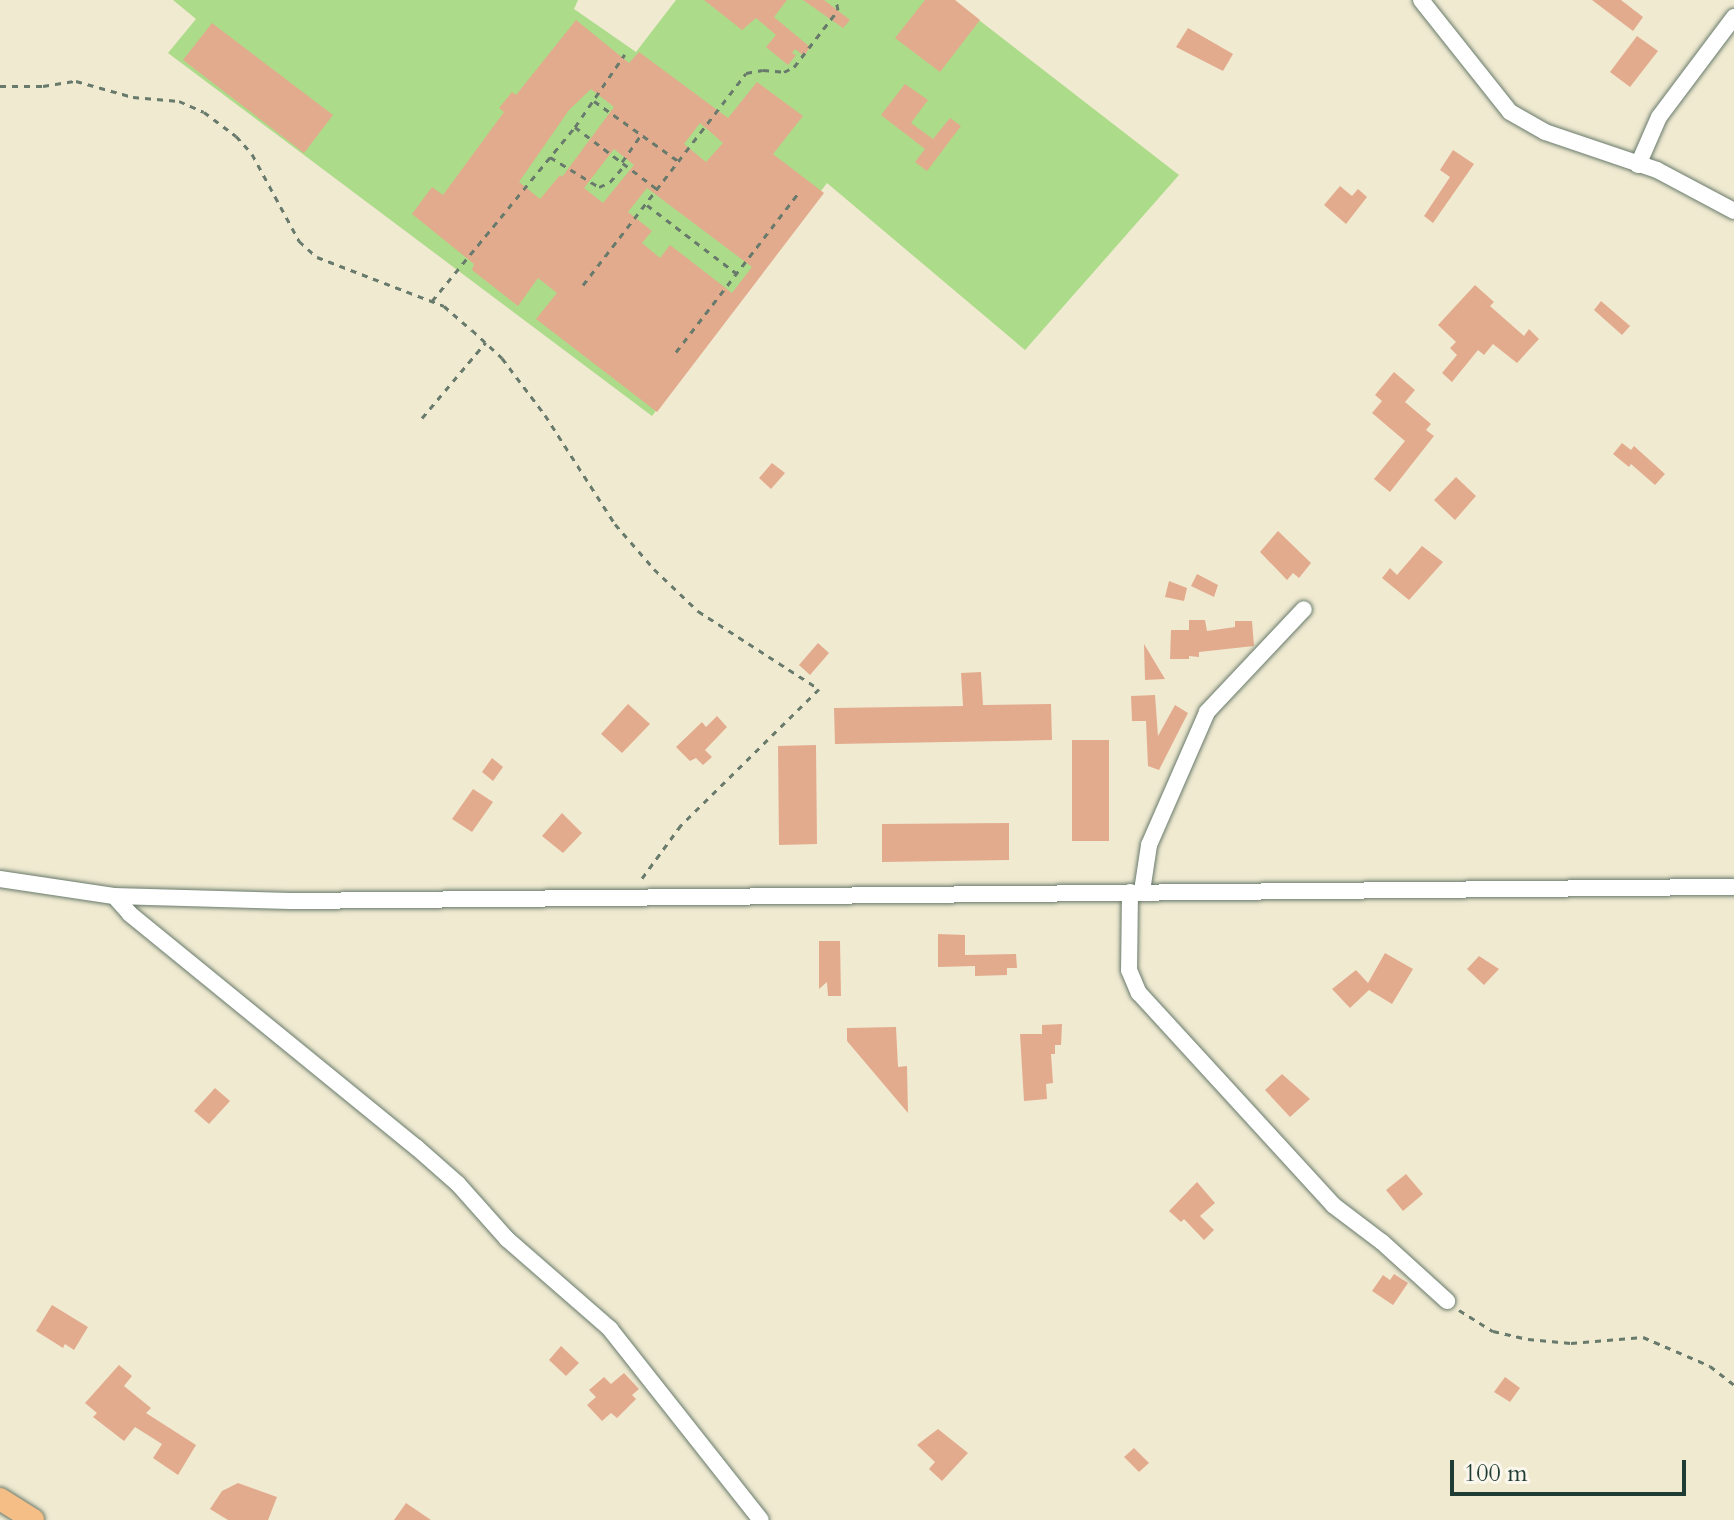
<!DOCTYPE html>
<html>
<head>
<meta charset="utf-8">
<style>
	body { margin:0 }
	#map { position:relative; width:1734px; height:1520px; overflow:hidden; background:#f0ead1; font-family:Cardo,serif }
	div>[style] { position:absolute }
	.green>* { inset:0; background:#acdb89 }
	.building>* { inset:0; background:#e3ab8e }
	.path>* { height:3px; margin-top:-1.5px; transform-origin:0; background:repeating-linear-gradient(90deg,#687a6b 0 6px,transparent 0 12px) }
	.roads { filter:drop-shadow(0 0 2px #687a6b) drop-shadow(0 0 2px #687a6b) }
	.minor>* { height:16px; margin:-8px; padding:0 8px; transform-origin:8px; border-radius:8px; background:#fff }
	.major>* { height:22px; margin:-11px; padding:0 11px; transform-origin:11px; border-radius:11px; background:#f6be87 }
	span { translate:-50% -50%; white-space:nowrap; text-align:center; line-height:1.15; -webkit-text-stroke:8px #fbf7ec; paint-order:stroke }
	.scale { position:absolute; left:1450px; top:1460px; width:236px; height:36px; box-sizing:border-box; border:4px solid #1f3d34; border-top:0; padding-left:10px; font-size:24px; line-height:28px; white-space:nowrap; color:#1f3d34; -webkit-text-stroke:6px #fbf7ec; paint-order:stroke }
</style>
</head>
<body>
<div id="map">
	<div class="green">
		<div style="clip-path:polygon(173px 0,578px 0,574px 9px,636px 52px,676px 0,953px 0,1179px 175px,1025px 350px,827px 183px,652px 416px,168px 53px,196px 19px)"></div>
	</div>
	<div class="building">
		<div style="clip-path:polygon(704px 0,787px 0,774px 17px,810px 47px,804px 56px,795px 49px,792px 53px,796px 55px,788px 65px,766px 47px,776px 35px,756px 18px,742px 30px)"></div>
		<div style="clip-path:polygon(803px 0,824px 0,850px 20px,843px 28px)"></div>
		<div style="clip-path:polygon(925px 0,955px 0,980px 20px,940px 72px,895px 38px)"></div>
		<div style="clip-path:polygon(1592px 0,1621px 0,1643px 17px,1633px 31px)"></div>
		<div style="clip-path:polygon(evenodd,576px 20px,629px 63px,639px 52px,728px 118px,757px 82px,803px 116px,773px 154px,824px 193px,657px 412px,536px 319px,557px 293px,538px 278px,518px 306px,472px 270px,474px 264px,412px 214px,432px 187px,443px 195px,504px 112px,499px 108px,512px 92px,516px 95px,576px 20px,591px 89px,614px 107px,562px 177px,560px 175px,540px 199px,519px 182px,569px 110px,591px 89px,576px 20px,700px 123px,723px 143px,706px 162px,684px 144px,700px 123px,576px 20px,614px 149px,634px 165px,603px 203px,584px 188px,614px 149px,576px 20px,647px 188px,752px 267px,732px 293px,670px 245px,660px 258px,642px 243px,652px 231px,628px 212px,647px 188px)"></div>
		<div style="clip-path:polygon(212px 23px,333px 115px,304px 153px,183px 60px)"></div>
		<div style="clip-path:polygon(1188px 28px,1233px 54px,1223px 71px,1176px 47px)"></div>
		<div style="clip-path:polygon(1637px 36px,1658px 51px,1630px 87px,1610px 72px)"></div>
		<div style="clip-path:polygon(905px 84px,928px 100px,911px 123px,933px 139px,950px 118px,961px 126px,927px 171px,915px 162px,925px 149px,881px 115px)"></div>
		<div style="clip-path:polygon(1453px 150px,1474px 164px,1433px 223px,1424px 216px,1450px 177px,1440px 170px)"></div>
		<div style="clip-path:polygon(1340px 186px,1352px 196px,1358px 189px,1367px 197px,1346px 224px,1324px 205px)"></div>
		<div style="clip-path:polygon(1475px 285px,1494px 302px,1490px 306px,1524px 336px,1529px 329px,1539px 339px,1517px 363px,1493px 344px,1484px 355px,1478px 350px,1452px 382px,1442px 373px,1457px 355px,1450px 348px,1456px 342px,1438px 325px)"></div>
		<div style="clip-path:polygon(1601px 301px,1630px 326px,1622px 335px,1594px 310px)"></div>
		<div style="clip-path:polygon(1394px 372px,1415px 390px,1405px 402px,1431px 424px,1426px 430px,1434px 436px,1390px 492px,1374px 479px,1405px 441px,1372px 413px,1382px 401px,1375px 395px)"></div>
		<div style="clip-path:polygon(1622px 443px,1631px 450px,1634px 446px,1665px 474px,1655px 485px,1631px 464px,1629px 467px,1613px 454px)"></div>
		<div style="clip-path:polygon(772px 463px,785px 473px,771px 489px,759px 478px)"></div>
		<div style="clip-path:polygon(1456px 477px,1476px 496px,1455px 520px,1434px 500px)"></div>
		<div style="clip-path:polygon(1278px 531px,1311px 563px,1299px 578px,1293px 573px,1287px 580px,1260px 552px)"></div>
		<div style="clip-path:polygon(1422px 546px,1443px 562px,1409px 600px,1382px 578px,1390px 568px,1397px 575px)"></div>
		<div style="clip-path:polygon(1197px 574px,1218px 585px,1214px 597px,1191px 586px)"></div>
		<div style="clip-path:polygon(1169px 581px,1187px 588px,1184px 601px,1165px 597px)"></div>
		<div style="clip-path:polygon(1189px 620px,1205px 620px,1207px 631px,1235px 627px,1235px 621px,1252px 621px,1254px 646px,1199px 652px,1199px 657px,1189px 656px,1189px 659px,1170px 659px,1171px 630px,1189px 630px)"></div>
		<div style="clip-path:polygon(818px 643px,829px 653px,810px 675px,799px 665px)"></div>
		<div style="clip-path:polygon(1144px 644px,1165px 679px,1145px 680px)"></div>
		<div style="clip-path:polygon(981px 672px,983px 705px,1051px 704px,1052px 740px,835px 744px,834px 708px,963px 706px,961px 673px)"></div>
		<div style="clip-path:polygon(1155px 695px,1158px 736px,1175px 705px,1188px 713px,1159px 770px,1148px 766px,1146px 721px,1132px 721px,1131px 696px)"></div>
		<div style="clip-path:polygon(628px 704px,650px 724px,622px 753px,601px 734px)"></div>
		<div style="clip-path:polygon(717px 716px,727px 727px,705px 750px,712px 757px,703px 765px,696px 758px,690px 761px,676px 747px,702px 722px,706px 727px)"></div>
		<div style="clip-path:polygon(1072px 740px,1109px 740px,1109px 841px,1072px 841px)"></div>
		<div style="clip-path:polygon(816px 745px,817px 844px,779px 845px,778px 746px)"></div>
		<div style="clip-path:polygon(492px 758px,503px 767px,493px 781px,482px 772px)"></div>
		<div style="clip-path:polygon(473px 789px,493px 802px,472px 832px,452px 819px)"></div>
		<div style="clip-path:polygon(562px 813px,582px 833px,563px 853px,542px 836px)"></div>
		<div style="clip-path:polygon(1009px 823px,1009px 860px,882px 862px,882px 824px)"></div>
		<div style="clip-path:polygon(938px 934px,965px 935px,965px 955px,1016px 954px,1017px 968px,1007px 968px,1007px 975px,975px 976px,975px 966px,938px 967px)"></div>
		<div style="clip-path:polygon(819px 941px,840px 941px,841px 996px,828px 996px,827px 982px,819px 989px)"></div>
		<div style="clip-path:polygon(1385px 953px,1413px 969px,1392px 1004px,1369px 990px,1350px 1008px,1332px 989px,1356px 970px,1368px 983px)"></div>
		<div style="clip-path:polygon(1479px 956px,1499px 969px,1484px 985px,1467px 969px)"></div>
		<div style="clip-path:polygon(1062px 1024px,1061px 1045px,1055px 1045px,1055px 1054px,1051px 1054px,1053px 1083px,1046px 1084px,1047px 1099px,1024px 1101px,1020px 1034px,1042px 1034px,1042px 1025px)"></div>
		<div style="clip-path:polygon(896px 1027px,898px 1067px,907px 1066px,908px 1113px,847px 1041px,847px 1028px)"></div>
		<div style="clip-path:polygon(1282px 1074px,1310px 1099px,1290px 1117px,1265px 1090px)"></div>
		<div style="clip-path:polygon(215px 1088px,230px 1101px,209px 1124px,194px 1111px)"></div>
		<div style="clip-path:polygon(1406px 1174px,1423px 1194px,1403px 1211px,1386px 1190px)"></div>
		<div style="clip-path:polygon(1197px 1182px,1215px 1203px,1200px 1216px,1214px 1230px,1204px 1240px,1184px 1219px,1181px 1222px,1169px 1211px)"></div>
		<div style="clip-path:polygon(1394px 1274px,1408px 1283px,1393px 1305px,1372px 1291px,1383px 1275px,1390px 1280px)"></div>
		<div style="clip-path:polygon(52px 1305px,88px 1327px,74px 1350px,65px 1344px,63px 1348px,36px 1331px)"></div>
		<div style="clip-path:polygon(561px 1346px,579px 1363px,566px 1376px,549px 1360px)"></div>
		<div style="clip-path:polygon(119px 1365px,132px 1376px,124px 1386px,151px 1408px,146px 1413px,196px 1445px,178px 1475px,153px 1458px,162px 1444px,135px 1427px,124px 1441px,93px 1417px,97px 1413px,85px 1403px)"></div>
		<div style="clip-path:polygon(624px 1373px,639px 1389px,632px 1395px,636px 1399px,617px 1418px,611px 1413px,602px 1421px,587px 1405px,596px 1397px,589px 1390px,604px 1377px,611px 1384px)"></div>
		<div style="clip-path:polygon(1505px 1377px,1520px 1388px,1510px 1402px,1494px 1392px)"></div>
		<div style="clip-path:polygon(938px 1429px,968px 1453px,942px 1481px,929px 1469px,935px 1462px,917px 1445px)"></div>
		<div style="clip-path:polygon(1134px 1448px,1149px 1463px,1139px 1472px,1124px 1457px)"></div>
		<div style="clip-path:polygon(238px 1483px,277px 1497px,268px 1520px,228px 1520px,210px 1509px,222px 1491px)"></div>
		<div style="clip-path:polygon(406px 1503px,431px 1520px,394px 1520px)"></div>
	</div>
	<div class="path">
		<div style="left:0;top:86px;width:43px"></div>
		<div style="left:43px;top:86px;width:33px;rotate:-9deg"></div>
		<div style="left:76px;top:81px;width:59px;rotate:15.7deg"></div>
		<div style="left:133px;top:97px;width:46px;rotate:5deg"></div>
		<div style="left:179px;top:101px;width:27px;rotate:24deg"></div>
		<div style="left:204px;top:112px;width:40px;rotate:37deg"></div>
		<div style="left:236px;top:136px;width:24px;rotate:48deg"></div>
		<div style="left:252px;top:154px;width:99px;rotate:61.6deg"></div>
		<div style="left:299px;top:241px;width:24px;rotate:42deg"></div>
		<div style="left:317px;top:257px;width:136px;rotate:21.1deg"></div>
		<div style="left:444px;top:306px;width:37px;rotate:41deg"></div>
		<div style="left:472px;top:330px;width:41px;rotate:43deg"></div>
		<div style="left:502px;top:358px;width:71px;rotate:53deg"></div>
		<div style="left:545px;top:415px;width:130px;rotate:57.3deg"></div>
		<div style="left:615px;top:524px;width:60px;rotate:49.1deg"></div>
		<div style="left:654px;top:569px;width:61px;rotate:43.7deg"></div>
		<div style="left:698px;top:611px;width:144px;rotate:32.8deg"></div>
		<div style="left:819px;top:689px;width:194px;rotate:135.4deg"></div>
		<div style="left:681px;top:825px;width:69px;rotate:126.2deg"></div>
		<div style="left:594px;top:101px;width:103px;rotate:35.5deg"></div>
		<div style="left:575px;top:127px;width:103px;rotate:37.1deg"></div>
		<div style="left:550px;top:157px;width:57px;rotate:31.5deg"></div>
		<div style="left:599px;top:187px;width:12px;rotate:-24deg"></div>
		<div style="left:610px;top:182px;width:23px;rotate:-49deg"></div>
		<div style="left:622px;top:162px;width:32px;rotate:-55deg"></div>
		<div style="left:647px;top:205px;width:112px;rotate:37.4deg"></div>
		<div style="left:583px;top:285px;width:267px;rotate:-52.4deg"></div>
		<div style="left:746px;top:73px;width:17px;rotate:-10deg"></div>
		<div style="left:763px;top:70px;width:21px;rotate:5deg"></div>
		<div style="left:784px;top:72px;width:11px;rotate:-27deg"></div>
		<div style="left:794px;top:67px;width:72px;rotate:-52.3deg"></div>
		<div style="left:838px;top:10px;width:10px;rotate:-101deg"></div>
		<div style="left:432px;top:301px;width:225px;rotate:-50.6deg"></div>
		<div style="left:575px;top:127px;width:88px;rotate:-55.6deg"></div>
		<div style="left:676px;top:352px;width:203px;rotate:-52.4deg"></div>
		<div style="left:422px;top:418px;width:99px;rotate:-49.9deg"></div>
		<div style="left:1459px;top:1310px;width:40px;rotate:32deg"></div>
		<div style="left:1493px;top:1331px;width:36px;rotate:13deg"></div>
		<div style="left:1528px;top:1339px;width:43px;rotate:5.3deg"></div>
		<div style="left:1571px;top:1343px;width:72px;rotate:-4.8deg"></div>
		<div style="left:1643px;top:1337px;width:73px;rotate:23.4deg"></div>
		<div style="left:1710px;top:1366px;width:31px;rotate:38deg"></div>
	</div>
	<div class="roads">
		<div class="minor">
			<div style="left:1421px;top:0;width:143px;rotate:51.5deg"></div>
			<div style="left:1510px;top:112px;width:40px;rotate:29.7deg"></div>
			<div style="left:1545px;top:132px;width:118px;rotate:18.7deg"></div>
			<div style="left:1657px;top:170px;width:87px;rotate:28deg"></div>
			<div style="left:1638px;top:165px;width:52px;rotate:-66.4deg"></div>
			<div style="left:1659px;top:117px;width:125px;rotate:-53.1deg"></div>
			<div style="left:0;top:879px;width:115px;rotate:8.5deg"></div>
			<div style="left:114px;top:896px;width:176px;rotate:1.6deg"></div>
			<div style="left:290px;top:901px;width:1444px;rotate:-0.56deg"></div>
			<div style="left:1142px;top:891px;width:47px;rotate:-81.3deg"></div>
			<div style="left:1149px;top:845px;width:145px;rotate:-66.4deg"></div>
			<div style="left:1207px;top:712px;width:141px;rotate:-46.7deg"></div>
			<div style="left:1130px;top:892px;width:78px;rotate:90.7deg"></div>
			<div style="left:1129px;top:970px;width:25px;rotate:67deg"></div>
			<div style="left:1139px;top:993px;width:287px;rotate:47.5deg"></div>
			<div style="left:1333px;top:1205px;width:61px;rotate:37.1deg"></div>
			<div style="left:1382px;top:1242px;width:88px;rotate:42.2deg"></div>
			<div style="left:114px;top:896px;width:24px;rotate:48deg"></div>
			<div style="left:130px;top:914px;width:369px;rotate:39.2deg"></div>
			<div style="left:416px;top:1147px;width:56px;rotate:41.4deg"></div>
			<div style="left:458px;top:1184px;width:74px;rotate:48.3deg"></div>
			<div style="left:507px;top:1239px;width:137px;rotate:41.1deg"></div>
			<div style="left:610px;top:1329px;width:243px;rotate:51.7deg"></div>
		</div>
		<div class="major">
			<div style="left:0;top:1499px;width:39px;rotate:32deg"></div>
		</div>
	</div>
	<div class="scale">100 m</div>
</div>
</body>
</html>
